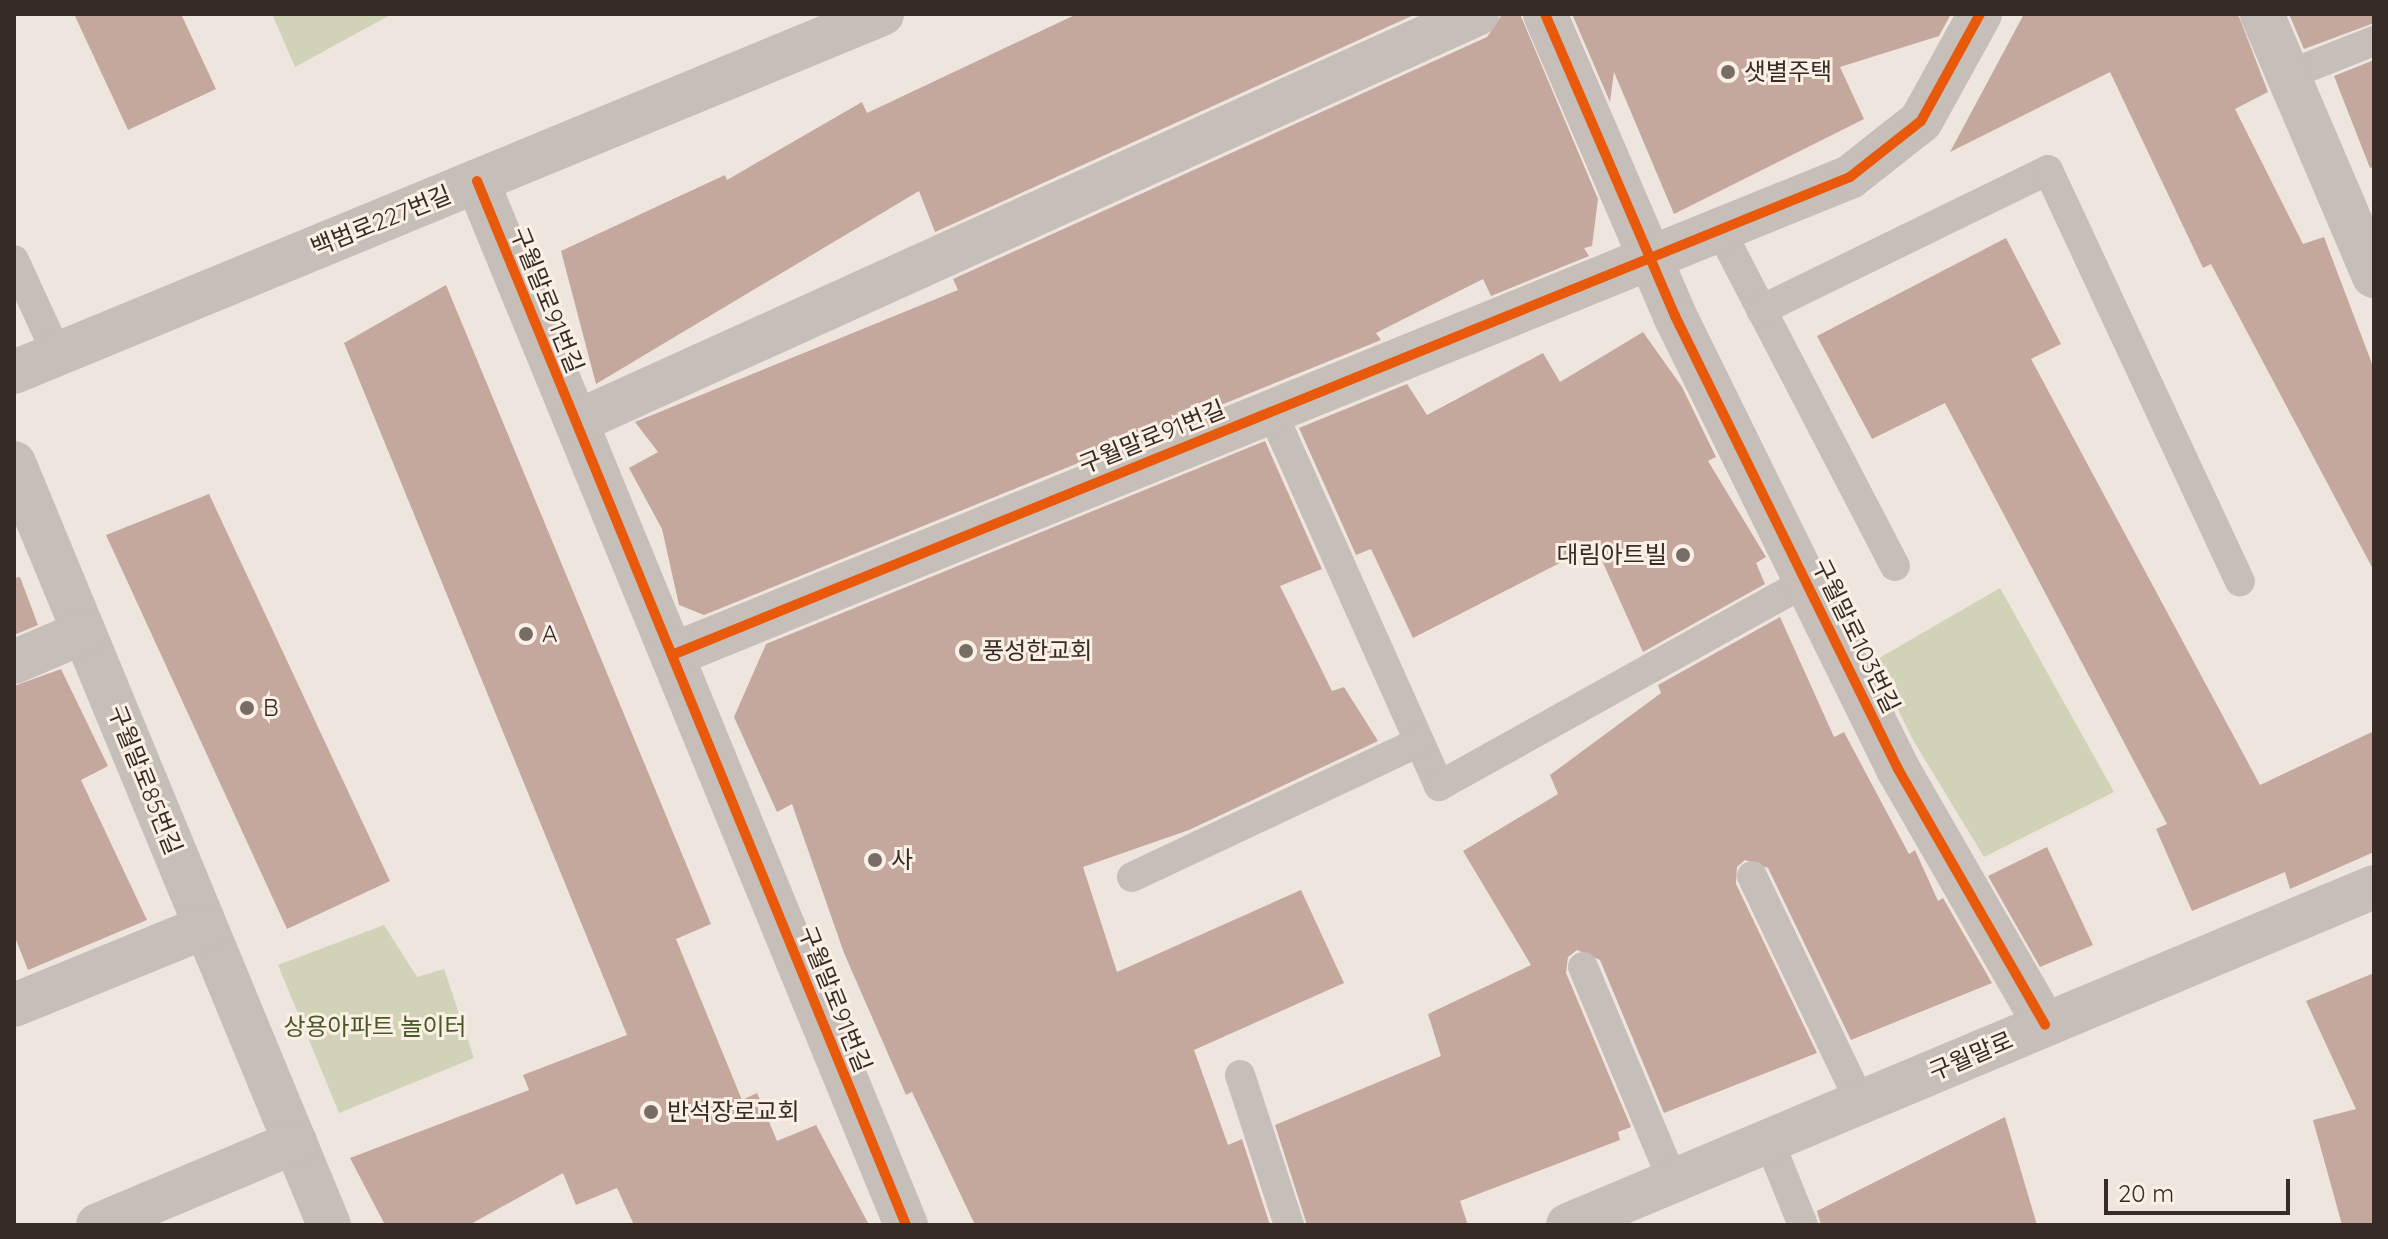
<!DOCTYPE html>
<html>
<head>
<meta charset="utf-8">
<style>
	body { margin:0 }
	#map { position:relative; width:2388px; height:1239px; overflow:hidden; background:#eee6de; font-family:Quicksand,"Noto Sans KR",sans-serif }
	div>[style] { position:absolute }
	.green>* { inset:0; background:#d0d3b7 }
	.building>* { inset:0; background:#c4a89e }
	.service>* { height:30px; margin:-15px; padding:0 15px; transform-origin:15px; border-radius:15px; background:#c6beb8 }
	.minor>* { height:44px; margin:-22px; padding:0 22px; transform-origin:22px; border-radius:22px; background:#c6beb8 }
	.cycleway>* { height:10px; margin:-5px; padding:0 5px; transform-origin:5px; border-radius:5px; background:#e8590c }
	.dots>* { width:22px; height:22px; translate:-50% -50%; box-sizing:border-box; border:4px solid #fbf0e5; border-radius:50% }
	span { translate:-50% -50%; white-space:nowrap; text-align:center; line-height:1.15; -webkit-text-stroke:6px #fbf0e5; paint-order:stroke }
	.poi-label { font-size:24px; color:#372b26 }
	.left { translate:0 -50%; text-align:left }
	.right { translate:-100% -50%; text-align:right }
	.street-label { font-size:24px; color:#372b26 }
	.park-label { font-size:24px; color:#485827 }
	.frame { position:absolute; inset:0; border:16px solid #372b26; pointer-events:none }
	.scale { position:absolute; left:2104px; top:1179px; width:186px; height:36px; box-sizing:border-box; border:4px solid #372b26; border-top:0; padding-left:10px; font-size:24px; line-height:28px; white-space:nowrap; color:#372b26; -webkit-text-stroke:6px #fbf0e5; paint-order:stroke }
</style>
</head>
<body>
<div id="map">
	<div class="green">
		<div style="clip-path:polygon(272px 14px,392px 14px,295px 67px)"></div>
		<div style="clip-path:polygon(2000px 588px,2114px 792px,1984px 857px,1913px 740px,1874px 661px)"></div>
		<div style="clip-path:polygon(384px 925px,417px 977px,444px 969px,474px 1058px,339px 1113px,278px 965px)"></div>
	</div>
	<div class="building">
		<div style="clip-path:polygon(74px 14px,181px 14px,216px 89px,128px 130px)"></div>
		<div style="clip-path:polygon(1077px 14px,1416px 14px,935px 232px,919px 191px,596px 384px,561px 251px,725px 175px,727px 180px,862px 102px,867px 113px)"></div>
		<div style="clip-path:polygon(1502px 14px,1520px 14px,1598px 199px,1592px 246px,1584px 248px,1589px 256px,1491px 296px,1483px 279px,1376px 333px,1381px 340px,704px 615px,679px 605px,662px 529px,629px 468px,658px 452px,635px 422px,958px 290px,953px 279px,1487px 37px)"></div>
		<div style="clip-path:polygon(1572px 14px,1951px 14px,1939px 36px,1840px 67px,1864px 119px,1674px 214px,1614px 72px,1610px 102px)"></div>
		<div style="clip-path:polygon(2024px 14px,2238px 14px,2268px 92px,2235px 109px,2303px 244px,2324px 237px,2374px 369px,2374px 571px,2211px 264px,2203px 268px,2110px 72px,1950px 152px)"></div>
		<div style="clip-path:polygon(2289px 14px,2374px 14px,2374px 23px,2304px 49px)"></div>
		<div style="clip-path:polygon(2374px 60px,2374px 167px,2370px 168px,2334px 76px)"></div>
		<div style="clip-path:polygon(2006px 238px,2061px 344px,2031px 359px,2260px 785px,2374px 731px,2374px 852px,2290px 889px,2285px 872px,2192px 911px,2156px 829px,2167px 824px,1945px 403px,1872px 439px,1817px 336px)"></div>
		<div style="clip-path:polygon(446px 285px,711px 924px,676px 939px,742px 1100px,757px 1093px,777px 1141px,816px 1125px,869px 1225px,634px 1225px,617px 1188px,576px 1205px,563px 1173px,469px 1225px,385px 1225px,350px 1158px,529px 1090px,523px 1075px,627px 1035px,344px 343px)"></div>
		<div style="clip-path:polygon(1643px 332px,1682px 387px,1716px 457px,1708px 461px,1766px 557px,1756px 563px,1765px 584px,1643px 652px,1595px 545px,1413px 638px,1371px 549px,1356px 555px,1299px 428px,1407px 384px,1427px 415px,1543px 353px,1560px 382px)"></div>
		<div style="clip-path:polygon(1265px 441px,1322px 569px,1280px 586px,1332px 691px,1344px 687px,1378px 741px,1189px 830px,1083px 867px,1117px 972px,1301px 890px,1344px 983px,1194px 1050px,1228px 1145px,1242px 1139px,1270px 1225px,975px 1225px,912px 1092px,906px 1095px,844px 953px,792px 804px,777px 812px,734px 717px,766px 644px)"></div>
		<div style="clip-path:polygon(209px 494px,390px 881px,287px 929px,106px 535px)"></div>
		<div style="clip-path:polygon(20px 577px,38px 625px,14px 635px,14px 578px)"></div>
		<div style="clip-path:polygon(1780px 617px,1834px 737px,1844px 732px,1909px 854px,1915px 850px,1938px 901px,1943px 898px,1992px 983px,1851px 1040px,1768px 868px,1745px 860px,1737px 867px,1736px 884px,1817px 1053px,1664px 1113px,1600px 960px,1577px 950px,1568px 957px,1566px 973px,1631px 1127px,1618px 1132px,1620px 1140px,1460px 1201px,1468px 1225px,1307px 1225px,1275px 1125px,1441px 1056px,1428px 1014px,1531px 965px,1463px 851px,1558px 794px,1550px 775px,1661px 693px,1658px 685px)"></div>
		<div style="clip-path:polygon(61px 669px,108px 766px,81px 780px,147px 920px,28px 970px,14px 935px,14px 686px)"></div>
		<div style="clip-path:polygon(2047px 847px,2093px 945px,2040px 967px,1988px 876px)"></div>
		<div style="clip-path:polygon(2374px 973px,2374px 1225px,2342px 1225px,2313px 1120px,2356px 1109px,2306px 1001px)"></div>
		<div style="clip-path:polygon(2005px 1117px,2037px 1225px,1821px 1225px,1817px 1211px)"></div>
	</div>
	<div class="service">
		<div style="left:2288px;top:75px;width:92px;rotate:-21.6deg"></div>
		<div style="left:1719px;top:228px;width:381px;rotate:62.5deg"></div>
		<div style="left:14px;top:260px;width:103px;rotate:65.4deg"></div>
		<div style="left:1761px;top:310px;width:319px;rotate:-26deg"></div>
		<div style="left:2048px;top:170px;width:454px;rotate:65deg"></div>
		<div style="left:1271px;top:410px;width:412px;rotate:65.9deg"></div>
		<div style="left:1439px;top:786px;width:422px;rotate:-29.1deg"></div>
		<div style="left:1752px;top:876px;width:252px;rotate:64.4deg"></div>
		<div style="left:1132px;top:877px;width:317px;rotate:-25.2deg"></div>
		<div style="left:1583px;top:967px;width:232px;rotate:67.2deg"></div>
		<div style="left:1240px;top:1075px;width:158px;rotate:71.9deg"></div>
		<div style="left:1769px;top:1141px;width:91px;rotate:68deg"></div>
	</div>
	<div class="minor">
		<div style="left:1545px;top:14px;width:329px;rotate:66.7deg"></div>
		<div style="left:1675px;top:316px;width:505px;rotate:63.79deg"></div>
		<div style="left:1898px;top:769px;width:295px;rotate:60.1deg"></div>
		<div style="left:2262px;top:14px;width:285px;rotate:66.9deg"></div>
		<div style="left:477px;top:181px;width:1129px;rotate:67.66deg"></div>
		<div style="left:14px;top:372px;width:939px;rotate:-22.41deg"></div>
		<div style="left:576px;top:422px;width:989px;rotate:-24.36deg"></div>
		<div style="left:14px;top:463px;width:825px;rotate:67.54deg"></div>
		<div style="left:672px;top:655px;width:1271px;rotate:-22.09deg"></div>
		<div style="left:1850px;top:177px;width:90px;rotate:-38.3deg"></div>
		<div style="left:1921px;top:121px;width:122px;rotate:-61.1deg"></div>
		<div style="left:14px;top:662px;width:76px;rotate:-23.2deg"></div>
		<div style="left:14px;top:1005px;width:206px;rotate:-22.2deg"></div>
		<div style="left:98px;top:1225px;width:214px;rotate:-22.8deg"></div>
		<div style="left:1568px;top:1225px;width:874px;rotate:-22.75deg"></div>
	</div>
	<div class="cycleway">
		<div style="left:1545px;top:14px;width:329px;rotate:66.7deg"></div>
		<div style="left:1675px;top:316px;width:505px;rotate:63.79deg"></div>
		<div style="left:1898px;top:769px;width:295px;rotate:60.1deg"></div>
		<div style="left:477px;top:181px;width:1129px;rotate:67.66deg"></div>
		<div style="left:672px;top:655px;width:1271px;rotate:-22.09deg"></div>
		<div style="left:1850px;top:177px;width:90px;rotate:-38.3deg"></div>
		<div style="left:1921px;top:121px;width:122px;rotate:-61.1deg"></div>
	</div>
	<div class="dots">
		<div style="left:1728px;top:72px;background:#776c66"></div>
		<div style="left:1683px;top:555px;background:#776c66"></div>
		<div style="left:526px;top:634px;background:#776c66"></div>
		<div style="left:966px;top:651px;background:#776c66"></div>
		<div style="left:247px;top:708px;background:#776c66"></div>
		<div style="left:875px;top:860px;background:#776c66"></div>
		<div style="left:651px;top:1112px;background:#776c66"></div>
	</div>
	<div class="poi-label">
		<span class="left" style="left:1744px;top:72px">샛별주택</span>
		<span class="right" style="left:1667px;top:555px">대림아트빌</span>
		<span class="left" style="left:542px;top:634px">A</span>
		<span class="left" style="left:982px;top:651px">풍성한교회</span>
		<span class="left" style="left:263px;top:708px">B</span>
		<span class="left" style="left:891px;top:860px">사</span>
		<span class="left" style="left:667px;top:1112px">반석장로교회</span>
	</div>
	<div class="street-label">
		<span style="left:381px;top:221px;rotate:-22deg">백범로227번길</span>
		<span style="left:547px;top:300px;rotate:68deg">구월말로91번길</span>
		<span style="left:1152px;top:437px;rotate:-22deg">구월말로91번길</span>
		<span style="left:1856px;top:636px;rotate:64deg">구월말로103번길</span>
		<span style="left:145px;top:780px;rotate:68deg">구월말로85번길</span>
		<span style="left:835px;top:999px;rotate:68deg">구월말로91번길</span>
		<span style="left:1971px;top:1056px;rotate:-23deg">구월말로</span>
	</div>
	<div class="park-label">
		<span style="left:375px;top:1027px">상용아파트 놀이터</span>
	</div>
	<div class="frame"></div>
	<div class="scale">20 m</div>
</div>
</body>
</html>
